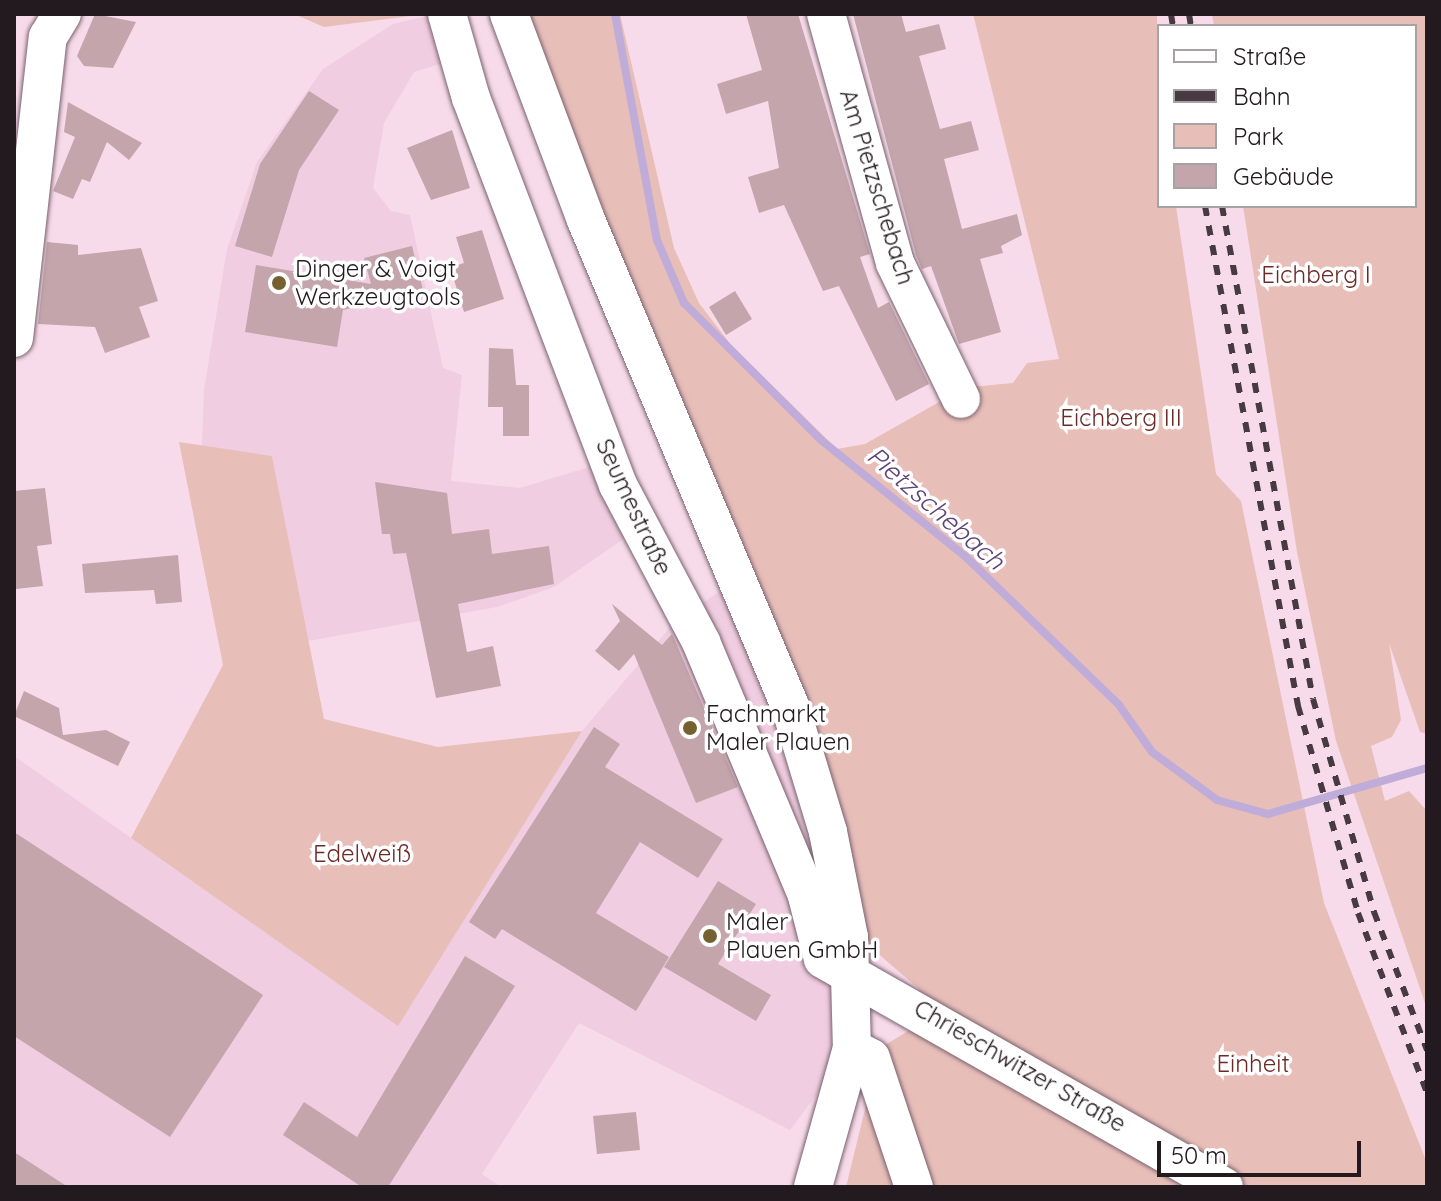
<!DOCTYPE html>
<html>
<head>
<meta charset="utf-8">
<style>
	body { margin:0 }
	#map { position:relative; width:1441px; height:1201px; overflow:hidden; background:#f7dbea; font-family:Quicksand,sans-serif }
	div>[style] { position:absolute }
	.built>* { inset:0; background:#f0cde0 }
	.green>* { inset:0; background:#e8beb9 }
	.stream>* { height:8px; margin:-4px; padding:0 4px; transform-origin:4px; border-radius:4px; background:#bfacd8 }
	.building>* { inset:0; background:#c3a5ab }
	.roads { filter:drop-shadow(0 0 2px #7a626f) drop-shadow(0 0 2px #7a626f) }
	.minor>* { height:38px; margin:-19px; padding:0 19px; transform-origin:19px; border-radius:19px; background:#fff }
	.rail>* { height:6px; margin-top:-3px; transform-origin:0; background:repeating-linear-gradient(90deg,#473b41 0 10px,transparent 0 20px) }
	.dots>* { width:22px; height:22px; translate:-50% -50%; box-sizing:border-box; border:4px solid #fff; border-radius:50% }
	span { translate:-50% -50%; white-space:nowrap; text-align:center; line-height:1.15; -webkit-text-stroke:7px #fff; paint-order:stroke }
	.street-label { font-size:24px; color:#231a1f }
	.poi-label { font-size:24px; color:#231a1f }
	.left { translate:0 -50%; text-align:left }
	.park-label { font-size:24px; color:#6c2a27 }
	.water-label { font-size:26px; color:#5c427a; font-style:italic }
	.frame { position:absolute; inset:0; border:16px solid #231a1f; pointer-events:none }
	.legend { position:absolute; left:1157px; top:24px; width:260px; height:184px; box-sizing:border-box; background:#fff; border:2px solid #a7a3a5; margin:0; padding:10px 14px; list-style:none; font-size:24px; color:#231a1f }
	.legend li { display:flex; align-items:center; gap:16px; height:40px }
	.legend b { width:40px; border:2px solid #a7a3a5 }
	.scale { position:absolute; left:1157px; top:1141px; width:204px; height:36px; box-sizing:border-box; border:4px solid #231a1f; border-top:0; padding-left:10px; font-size:24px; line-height:28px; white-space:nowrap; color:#231a1f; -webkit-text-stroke:6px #fff; paint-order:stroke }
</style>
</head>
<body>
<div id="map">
	<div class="built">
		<div style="clip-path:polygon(436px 14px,450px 61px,414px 72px,384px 123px,373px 188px,391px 211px,410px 215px,443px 368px,462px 375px,451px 481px,520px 488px,596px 465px,632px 533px,554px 587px,497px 607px,308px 641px,272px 456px,202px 446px,204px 390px,227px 249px,257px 162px,323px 69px,393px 24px)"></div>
		<div style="clip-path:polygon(733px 583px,781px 701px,843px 989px,830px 1077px,790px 1130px,579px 1023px,482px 1174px,501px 1187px,14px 1187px,14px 756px,398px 1025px,582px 731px,677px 619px)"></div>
	</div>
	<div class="green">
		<div style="clip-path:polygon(294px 14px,426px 14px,324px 27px)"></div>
		<div style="clip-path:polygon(523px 14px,620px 14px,674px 248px,699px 303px,731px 345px,837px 449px,865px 444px,948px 397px,962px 418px,968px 401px,961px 388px,1013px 383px,1027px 363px,1059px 359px,973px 14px,1157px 14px,1159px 206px,1176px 206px,1216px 474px,1241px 501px,1324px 903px,1427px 1163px,1427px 1187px,846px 1187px,880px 1048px,918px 1025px,919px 989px,860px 938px)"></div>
		<div style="clip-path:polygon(1212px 14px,1427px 14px,1427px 734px,1420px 732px,1389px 643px,1401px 720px,1392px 737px,1371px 746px,1385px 801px,1409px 791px,1427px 811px,1427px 1009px,1336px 741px,1297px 552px,1243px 206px,1415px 206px,1415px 26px,1214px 26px)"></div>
		<div style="clip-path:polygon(179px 442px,272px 456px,324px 719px,438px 747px,582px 731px,398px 1026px,131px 838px,223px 665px)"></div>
	</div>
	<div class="stream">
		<div style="left:615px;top:14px;width:230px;rotate:79.5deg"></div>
		<div style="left:657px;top:240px;width:69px;rotate:66.8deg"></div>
		<div style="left:684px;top:303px;width:194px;rotate:45deg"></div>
		<div style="left:821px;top:440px;width:188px;rotate:38.9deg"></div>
		<div style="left:967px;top:558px;width:211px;rotate:44deg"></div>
		<div style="left:1119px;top:705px;width:57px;rotate:54.9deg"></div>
		<div style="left:1152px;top:752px;width:81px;rotate:36.4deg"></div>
		<div style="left:1217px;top:800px;width:53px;rotate:15.4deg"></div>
		<div style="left:1268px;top:814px;width:166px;rotate:-16.1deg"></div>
	</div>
	<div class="building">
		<div style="clip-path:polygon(95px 14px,136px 22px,113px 68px,84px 66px,77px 56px)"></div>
		<div style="clip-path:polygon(746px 14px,798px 14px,870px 254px,860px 257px,878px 308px,889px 302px,929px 384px,896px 401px,839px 286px,823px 291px,784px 205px,759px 213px,748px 177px,779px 168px,768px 101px,726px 114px,717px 84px,762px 70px)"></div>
		<div style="clip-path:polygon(853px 14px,901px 14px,906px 32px,939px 24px,946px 49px,919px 56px,940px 129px,971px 121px,979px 150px,944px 159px,962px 229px,1017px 214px,1022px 235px,1001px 246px,1003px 253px,980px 259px,1001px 332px,959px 344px,931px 266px,922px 269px,916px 255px)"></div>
		<div style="clip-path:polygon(309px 91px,339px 110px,299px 170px,272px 257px,235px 246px,260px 164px)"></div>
		<div style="clip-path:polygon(68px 102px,142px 143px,129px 160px,107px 142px,90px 182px,82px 179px,73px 199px,53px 191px,75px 137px,64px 132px)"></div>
		<div style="clip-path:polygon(452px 130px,470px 188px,431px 200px,407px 148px)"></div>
		<div style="clip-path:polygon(482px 230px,504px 299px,464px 312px,450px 267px,464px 263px,456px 237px)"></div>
		<div style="clip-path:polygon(47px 242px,78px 245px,78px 255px,141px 248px,158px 301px,139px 307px,150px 337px,105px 353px,95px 327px,38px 324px)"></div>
		<div style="clip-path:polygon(412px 246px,423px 290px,343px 310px,337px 347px,245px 332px,256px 265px,371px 284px,364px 258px)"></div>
		<div style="clip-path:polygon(735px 291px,752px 319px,726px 335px,709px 307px)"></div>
		<div style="clip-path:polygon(489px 348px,513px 349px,516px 385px,529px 385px,529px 436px,503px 436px,503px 407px,488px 407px)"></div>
		<div style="clip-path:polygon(375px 482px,447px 493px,452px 534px,489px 529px,492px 554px,549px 546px,554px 584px,458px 604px,467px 652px,493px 646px,501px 686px,436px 698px,406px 553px,393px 554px,390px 534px,382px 534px)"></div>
		<div style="clip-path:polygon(45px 488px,52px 544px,37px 546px,43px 586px,16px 589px,14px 491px)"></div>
		<div style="clip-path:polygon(178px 555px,182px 602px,156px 604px,154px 590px,85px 593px,82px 564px)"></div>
		<div style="clip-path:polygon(612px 604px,662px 645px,672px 634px,738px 787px,696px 803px,634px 654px,619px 671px,595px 651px,620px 621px)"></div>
		<div style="clip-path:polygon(24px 691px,59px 708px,63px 735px,106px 730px,130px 742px,118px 766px,14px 716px)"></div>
		<div style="clip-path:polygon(594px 727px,620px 744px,605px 767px,723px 839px,698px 878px,640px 842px,596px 913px,669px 957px,636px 1011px,502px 929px,495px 939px,469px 922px)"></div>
		<div style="clip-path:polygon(14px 832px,263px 995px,170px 1137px,14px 1036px)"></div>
		<div style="clip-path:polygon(718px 881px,756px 904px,718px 964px,771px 995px,756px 1021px,664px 967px)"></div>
		<div style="clip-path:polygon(465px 956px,515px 986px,388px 1187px,362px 1187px,283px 1135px,304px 1102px,357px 1137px)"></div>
		<div style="clip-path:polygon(636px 1112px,640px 1150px,597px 1154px,593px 1116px)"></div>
		<div style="clip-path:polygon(14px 1152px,68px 1187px,14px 1187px)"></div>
	</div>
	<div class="roads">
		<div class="minor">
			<div style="left:447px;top:14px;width:87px;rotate:74.1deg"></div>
			<div style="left:471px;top:98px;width:414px;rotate:69.2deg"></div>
			<div style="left:618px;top:485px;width:178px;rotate:62.1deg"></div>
			<div style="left:701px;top:642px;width:275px;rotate:67.3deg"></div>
			<div style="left:807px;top:896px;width:65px;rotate:75.7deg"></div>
			<div style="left:823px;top:959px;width:461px;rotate:29.6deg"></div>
			<div style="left:509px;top:14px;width:220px;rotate:69.5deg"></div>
			<div style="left:586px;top:220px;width:527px;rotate:67.23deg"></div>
			<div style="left:790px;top:706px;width:132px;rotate:73.2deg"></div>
			<div style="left:828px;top:832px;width:107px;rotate:78.7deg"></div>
			<div style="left:849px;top:937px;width:111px;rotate:88.5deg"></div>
			<div style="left:852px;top:1048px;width:144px;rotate:105.7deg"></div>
			<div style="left:826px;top:14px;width:258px;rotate:74.5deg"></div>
			<div style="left:895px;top:263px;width:151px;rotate:64.1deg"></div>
			<div style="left:14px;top:338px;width:303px;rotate:-83.6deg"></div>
			<div style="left:48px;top:37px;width:27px;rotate:-59deg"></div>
			<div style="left:852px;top:1048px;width:21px;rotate:28deg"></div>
			<div style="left:871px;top:1058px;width:136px;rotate:71.6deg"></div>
		</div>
	</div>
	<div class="rail">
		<div style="left:1171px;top:14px;width:12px;rotate:81deg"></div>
		<div style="left:1189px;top:14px;width:12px;rotate:81deg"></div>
		<div style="left:1205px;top:206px;width:509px;rotate:79.46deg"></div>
		<div style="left:1298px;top:706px;width:216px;rotate:73.8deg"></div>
		<div style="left:1358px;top:913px;width:193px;rotate:69deg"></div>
		<div style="left:1222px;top:206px;width:501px;rotate:79.54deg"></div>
		<div style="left:1313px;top:699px;width:222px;rotate:74deg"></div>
		<div style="left:1374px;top:912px;width:148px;rotate:69deg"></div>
	</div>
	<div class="dots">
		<div style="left:279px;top:283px;background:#75602f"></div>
		<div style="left:690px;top:728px;background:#75602f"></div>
		<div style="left:710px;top:936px;background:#75602f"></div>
	</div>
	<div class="street-label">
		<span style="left:877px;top:187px;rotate:73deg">Am Pietzschebach</span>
		<span style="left:634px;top:507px;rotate:65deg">Seumestraße</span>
		<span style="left:1020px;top:1066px;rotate:30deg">Chrieschwitzer Straße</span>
	</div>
	<div class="poi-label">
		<span class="left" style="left:295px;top:283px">Dinger &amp; Voigt<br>Werkzeugtools</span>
		<span class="left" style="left:706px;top:728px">Fachmarkt<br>Maler Plauen</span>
		<span class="left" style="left:726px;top:936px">Maler<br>Plauen GmbH</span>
	</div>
	<div class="park-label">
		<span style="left:1316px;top:275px">Eichberg I</span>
		<span style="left:1121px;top:418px">Eichberg III</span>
		<span style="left:362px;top:854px">Edelweiß</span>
		<span style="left:1253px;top:1064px">Einheit</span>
	</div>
	<div class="water-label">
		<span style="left:936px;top:508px;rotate:41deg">Pietzschebach</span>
	</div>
	<div class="frame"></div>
	<ul class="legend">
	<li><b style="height:10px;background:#fff"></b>Straße</li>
	<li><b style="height:10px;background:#473b41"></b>Bahn</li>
	<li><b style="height:22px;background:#e8beb9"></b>Park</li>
	<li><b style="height:22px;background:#c3a5ab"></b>Gebäude</li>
	</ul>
	<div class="scale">50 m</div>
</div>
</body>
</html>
